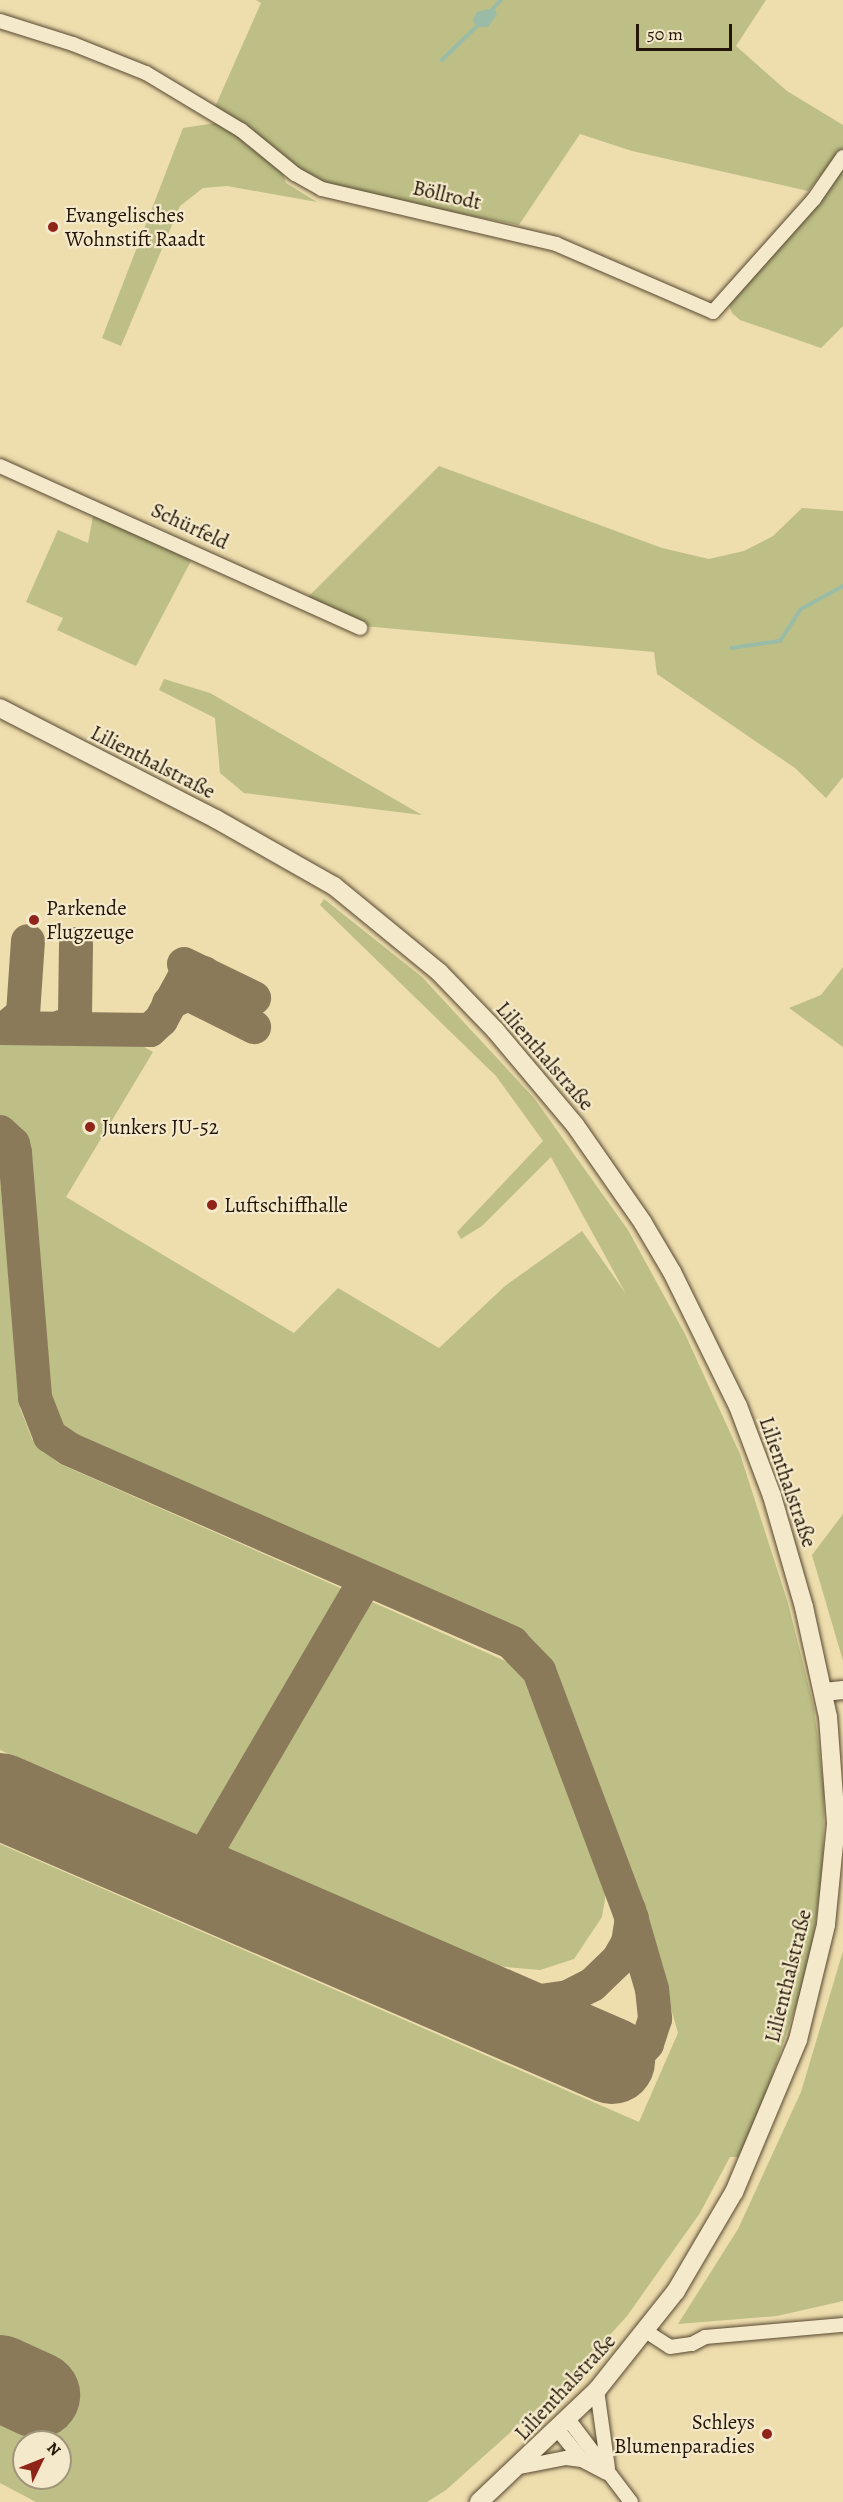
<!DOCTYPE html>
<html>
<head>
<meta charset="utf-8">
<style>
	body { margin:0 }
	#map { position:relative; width:843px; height:2502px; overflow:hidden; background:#eeddad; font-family:Alegreya,serif }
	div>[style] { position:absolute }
	.green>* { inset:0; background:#bdbf86 }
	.water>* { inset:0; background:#9abca6 }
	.stream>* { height:4px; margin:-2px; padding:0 2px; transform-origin:2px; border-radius:2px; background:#9abca6 }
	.taxiway>* { height:34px; margin:-17px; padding:0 17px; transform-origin:17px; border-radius:17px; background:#8a7a5a }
	.runway>* { height:86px; margin:-43px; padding:0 43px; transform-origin:43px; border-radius:43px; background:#8a7a5a }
	.roads { filter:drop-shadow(0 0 2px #574831) drop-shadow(0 0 2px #574831) }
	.minor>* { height:14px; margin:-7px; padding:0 7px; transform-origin:7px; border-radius:7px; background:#f4e9ca }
	.secondary>* { height:18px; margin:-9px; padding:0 9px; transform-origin:9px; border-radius:9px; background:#f4e9ca }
	.dots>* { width:16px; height:16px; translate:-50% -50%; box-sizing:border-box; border:3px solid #f4e9ca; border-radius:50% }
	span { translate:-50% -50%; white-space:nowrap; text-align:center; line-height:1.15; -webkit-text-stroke:4.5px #f4e9ca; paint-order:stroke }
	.street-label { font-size:21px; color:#251708 }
	.poi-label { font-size:21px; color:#251708 }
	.left { translate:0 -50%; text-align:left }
	.right { translate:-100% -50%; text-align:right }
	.north { position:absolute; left:12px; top:2430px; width:60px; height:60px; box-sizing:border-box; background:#f4e9ca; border:2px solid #a1957c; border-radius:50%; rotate:47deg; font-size:16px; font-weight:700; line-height:24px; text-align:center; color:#251708 }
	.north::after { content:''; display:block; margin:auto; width:21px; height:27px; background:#8f2418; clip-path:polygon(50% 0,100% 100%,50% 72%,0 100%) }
	.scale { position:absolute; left:636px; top:24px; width:96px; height:27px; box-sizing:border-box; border:3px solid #251708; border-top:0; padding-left:8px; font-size:18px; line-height:21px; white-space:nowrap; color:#251708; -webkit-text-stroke:4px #f4e9ca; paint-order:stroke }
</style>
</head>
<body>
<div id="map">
	<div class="green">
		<div style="clip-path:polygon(256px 0,766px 0,736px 46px,787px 91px,843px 125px,843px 149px,808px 191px,632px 151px,580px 134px,519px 225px,337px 190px,318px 182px,215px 107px,261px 3px)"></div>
		<div style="clip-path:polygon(222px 122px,282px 171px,286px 183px,317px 202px,227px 186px,203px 188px,180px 206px,121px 346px,102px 338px,183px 128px)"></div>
		<div style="clip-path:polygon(843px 166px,843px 326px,821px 348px,740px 320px,732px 313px,729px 304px)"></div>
		<div style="clip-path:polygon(439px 466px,662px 548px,709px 559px,744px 551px,773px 536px,802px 508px,843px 511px,843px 777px,826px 798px,795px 768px,657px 674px,654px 652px,363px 626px,306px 599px)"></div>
		<div style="clip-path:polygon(94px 511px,191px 561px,136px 666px,57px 630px,63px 618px,26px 602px,58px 530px,88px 543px)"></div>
		<div style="clip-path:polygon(164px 679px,210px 693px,422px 815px,244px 793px,220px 773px,215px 718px,159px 690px)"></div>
		<div style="clip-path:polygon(evenodd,324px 899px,422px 977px,534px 1098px,628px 1230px,685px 1334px,740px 1454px,788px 1603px,814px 1708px,824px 1790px,823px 1866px,810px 1964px,759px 2115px,738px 2157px,730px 2157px,700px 2213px,627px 2316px,568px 2381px,446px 2490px,427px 2502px,36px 2502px,0 2483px,0 1844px,639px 2122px,678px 2033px,633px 1876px,550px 1664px,528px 1636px,80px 1440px,63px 1425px,52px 1400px,30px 1147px,21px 1132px,0 1115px,0 1039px,137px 1043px,153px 1052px,66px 1197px,294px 1333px,338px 1288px,439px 1348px,505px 1286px,582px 1231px,626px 1294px,551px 1157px,482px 1226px,461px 1239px,457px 1232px,543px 1141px,496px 1076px,320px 905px,324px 899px,24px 2442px,60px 2442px,60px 2478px,24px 2478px,24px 2442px)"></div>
		<div style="clip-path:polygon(843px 967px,843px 1047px,789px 1008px,821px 995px)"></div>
		<div style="clip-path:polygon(0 1178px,20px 1408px,32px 1439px,58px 1463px,510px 1663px,522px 1675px,600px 1870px,606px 1893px,602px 1917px,574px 1959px,540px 1970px,495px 1966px,0 1750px)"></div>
		<div style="clip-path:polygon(843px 1514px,843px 1661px,812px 1555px)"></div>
		<div style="clip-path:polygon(843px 1951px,843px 2301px,777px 2316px,678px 2324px,738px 2229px,801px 2092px)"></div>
	</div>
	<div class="water">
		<div style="clip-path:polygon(494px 8px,497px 14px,488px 27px,476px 27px,473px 20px,477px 12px)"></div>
	</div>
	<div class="stream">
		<div style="left:491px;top:11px;width:15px;rotate:-48deg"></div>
		<div style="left:442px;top:60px;width:50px;rotate:-44.2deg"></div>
		<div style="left:731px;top:648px;width:49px;rotate:-8.1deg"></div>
		<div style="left:780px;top:641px;width:38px;rotate:-57deg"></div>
		<div style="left:801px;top:609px;width:48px;rotate:-28.7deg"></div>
	</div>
	<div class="taxiway">
		<div style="left:184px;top:964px;width:78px;rotate:25.9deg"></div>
		<div style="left:169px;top:1003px;width:21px;rotate:-25deg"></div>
		<div style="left:188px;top:994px;width:74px;rotate:26.6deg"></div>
		<div style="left:7px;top:1027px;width:21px;rotate:-39deg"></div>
		<div style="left:23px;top:1014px;width:73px;rotate:-86.1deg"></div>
		<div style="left:61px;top:1027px;width:9px;rotate:-18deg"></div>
		<div style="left:70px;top:1024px;width:9px;rotate:-58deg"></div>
		<div style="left:75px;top:1016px;width:72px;rotate:-89.2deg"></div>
		<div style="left:0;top:1028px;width:150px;rotate:0.8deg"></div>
		<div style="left:150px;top:1030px;width:15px;rotate:-42deg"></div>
		<div style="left:161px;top:1020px;width:48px;rotate:-61.3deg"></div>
		<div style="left:184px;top:978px;width:13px;rotate:-29deg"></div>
		<div style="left:195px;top:972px;width:9px;rotate:6deg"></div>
		<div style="left:0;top:1132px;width:18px;rotate:43deg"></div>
		<div style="left:13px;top:1144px;width:9px;rotate:77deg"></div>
		<div style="left:15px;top:1153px;width:246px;rotate:85.3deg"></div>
		<div style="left:35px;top:1398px;width:41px;rotate:68.5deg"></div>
		<div style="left:50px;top:1436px;width:23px;rotate:34deg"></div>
		<div style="left:69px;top:1449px;width:484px;rotate:23.6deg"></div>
		<div style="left:512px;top:1643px;width:39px;rotate:46deg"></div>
		<div style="left:539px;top:1671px;width:255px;rotate:69.4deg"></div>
		<div style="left:629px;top:1910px;width:82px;rotate:73.8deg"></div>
		<div style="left:652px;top:1989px;width:30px;rotate:84deg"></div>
		<div style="left:655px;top:2019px;width:26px;rotate:108deg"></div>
		<div style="left:647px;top:2044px;width:19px;rotate:133deg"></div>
		<div style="left:634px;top:2058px;width:22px;rotate:172deg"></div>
		<div style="left:190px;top:1880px;width:347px;rotate:-59.7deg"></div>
		<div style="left:435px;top:1984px;width:80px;rotate:15.3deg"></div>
		<div style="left:512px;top:2005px;width:57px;rotate:-8.1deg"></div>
		<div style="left:568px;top:1997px;width:27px;rotate:-27deg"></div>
		<div style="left:592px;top:1985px;width:36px;rotate:-44deg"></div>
		<div style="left:618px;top:1960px;width:20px;rotate:-60deg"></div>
		<div style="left:628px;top:1943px;width:25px;rotate:-81deg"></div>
	</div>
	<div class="runway">
		<div style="left:0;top:1796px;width:667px;rotate:23.41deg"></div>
		<div style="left:0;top:2378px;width:41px;rotate:24.7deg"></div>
	</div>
	<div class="roads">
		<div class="minor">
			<div style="left:0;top:21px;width:77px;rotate:17.5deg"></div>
			<div style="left:73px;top:44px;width:79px;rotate:21.7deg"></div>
			<div style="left:146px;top:73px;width:111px;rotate:31deg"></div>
			<div style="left:241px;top:130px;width:70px;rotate:39.2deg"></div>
			<div style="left:295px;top:174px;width:31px;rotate:29deg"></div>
			<div style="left:322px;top:189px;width:240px;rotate:13.2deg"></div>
			<div style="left:556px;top:244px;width:171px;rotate:23.4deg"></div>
			<div style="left:713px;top:312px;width:152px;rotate:-48.2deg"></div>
			<div style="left:814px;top:199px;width:51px;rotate:-55.4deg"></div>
			<div style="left:0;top:466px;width:395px;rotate:24.2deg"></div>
			<div style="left:647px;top:2332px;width:27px;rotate:33deg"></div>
			<div style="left:670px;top:2347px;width:22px;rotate:-8deg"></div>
			<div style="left:692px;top:2344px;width:15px;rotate:-28deg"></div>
			<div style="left:705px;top:2337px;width:139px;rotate:-5deg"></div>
			<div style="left:597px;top:2390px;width:79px;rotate:82deg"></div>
			<div style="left:568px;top:2419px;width:104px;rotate:52.8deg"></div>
			<div style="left:558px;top:2430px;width:38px;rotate:51deg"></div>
			<div style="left:520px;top:2467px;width:47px;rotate:-11.1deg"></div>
			<div style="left:566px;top:2458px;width:16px;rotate:7deg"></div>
			<div style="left:582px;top:2460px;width:27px;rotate:28deg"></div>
		</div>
		<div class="secondary">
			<div style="left:0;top:708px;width:243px;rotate:27.2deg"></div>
			<div style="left:216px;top:819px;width:136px;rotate:29.6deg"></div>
			<div style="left:334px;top:886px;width:136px;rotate:39.3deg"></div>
			<div style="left:439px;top:972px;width:81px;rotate:46deg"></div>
			<div style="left:495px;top:1030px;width:124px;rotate:49.9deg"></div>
			<div style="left:575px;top:1125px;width:119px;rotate:55.2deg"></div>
			<div style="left:643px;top:1223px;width:57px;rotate:59.4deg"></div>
			<div style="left:672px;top:1272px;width:149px;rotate:63.8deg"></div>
			<div style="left:738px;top:1406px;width:96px;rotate:69.3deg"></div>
			<div style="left:772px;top:1496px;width:116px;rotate:73.9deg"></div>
			<div style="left:804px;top:1607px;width:113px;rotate:77.7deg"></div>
			<div style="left:828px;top:1717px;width:107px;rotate:85.7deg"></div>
			<div style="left:836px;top:1824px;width:101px;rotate:95.7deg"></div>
			<div style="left:826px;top:1925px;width:118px;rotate:103.7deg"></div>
			<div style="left:798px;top:2040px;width:165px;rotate:112.8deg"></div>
			<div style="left:734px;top:2192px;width:115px;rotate:120.4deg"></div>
			<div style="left:676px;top:2291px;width:127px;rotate:128.6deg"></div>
			<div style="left:597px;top:2390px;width:163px;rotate:136.5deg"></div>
			<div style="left:824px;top:1692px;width:19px;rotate:-6deg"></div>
		</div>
	</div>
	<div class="dots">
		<div style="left:53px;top:227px;background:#8f2418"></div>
		<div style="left:34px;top:920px;background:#8f2418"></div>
		<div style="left:90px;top:1127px;background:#8f2418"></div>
		<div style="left:212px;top:1205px;background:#8f2418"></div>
		<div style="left:767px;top:2434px;background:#8f2418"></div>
	</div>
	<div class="street-label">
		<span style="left:447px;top:195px;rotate:13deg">Böllrodt</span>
		<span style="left:190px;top:526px;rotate:25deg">Schürfeld</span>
		<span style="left:153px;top:762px;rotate:27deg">Lilienthalstraße</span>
		<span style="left:545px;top:1056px;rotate:49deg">Lilienthalstraße</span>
		<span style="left:788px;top:1482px;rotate:71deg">Lilienthalstraße</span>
		<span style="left:788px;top:1976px;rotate:-76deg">Lilienthalstraße</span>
		<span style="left:565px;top:2387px;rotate:-47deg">Lilienthalstraße</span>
	</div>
	<div class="poi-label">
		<span class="left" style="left:65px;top:227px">Evangelisches<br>Wohnstift Raadt</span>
		<span class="left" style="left:46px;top:920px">Parkende<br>Flugzeuge</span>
		<span class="left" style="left:102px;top:1127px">Junkers JU-52</span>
		<span class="left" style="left:224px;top:1205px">Luftschiffhalle</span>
		<span class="right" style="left:755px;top:2434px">Schleys<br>Blumenparadies</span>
	</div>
	<div class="north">N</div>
	<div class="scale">50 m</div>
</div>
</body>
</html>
